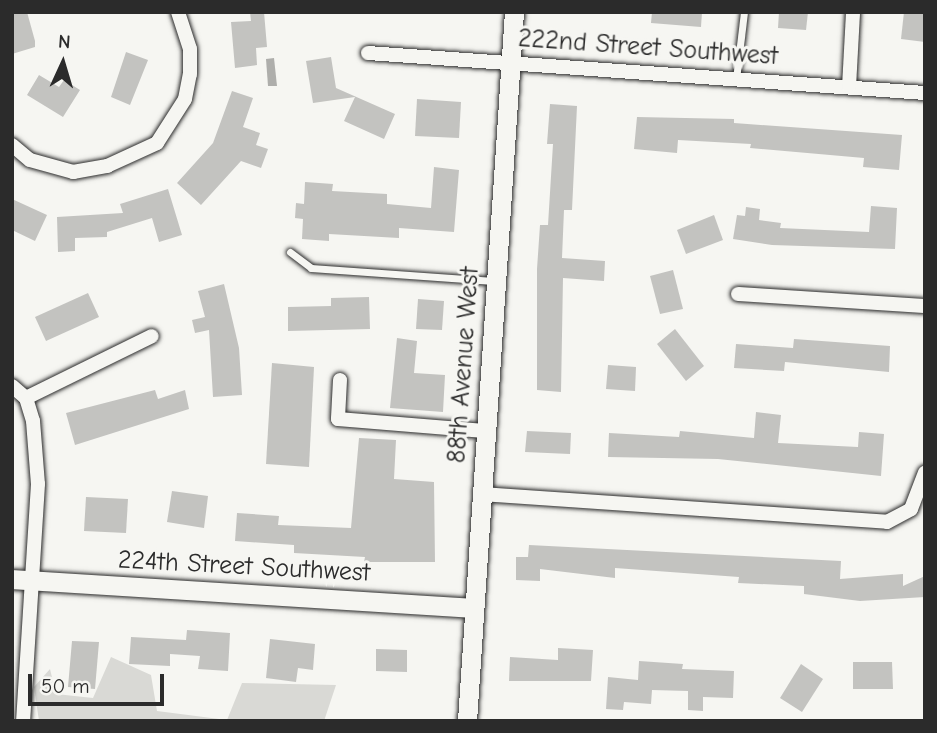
<!DOCTYPE html>
<html>
<head>
<meta charset="utf-8">
<style>
	body { margin:0 }
	#map { position:relative; width:937px; height:733px; overflow:hidden; background:#f6f6f2; font-family:"Comic Neue",sans-serif }
	div>[style] { position:absolute }
	.green>* { inset:0; background:#d9d9d5 }
	.water>* { inset:0; background:#aeaeab }
	.building>* { inset:0; background:#c3c3c0 }
	.roads { filter:drop-shadow(0 0 2px #2b2b2b) drop-shadow(0 0 2px #2b2b2b) }
	.lane>* { height:7px; margin:-3.5px; padding:0 3.5px; transform-origin:3.5px; border-radius:3.5px; background:#f6f6f2 }
	.street>* { height:14px; margin:-7px; padding:0 7px; transform-origin:7px; border-radius:7px; background:#f6f6f2 }
	.secondary>* { height:19px; margin:-9.5px; padding:0 9.5px; transform-origin:9.5px; border-radius:9.5px; background:#f6f6f2 }
	span { translate:-50% -50%; white-space:nowrap; text-align:center; line-height:1.15; -webkit-text-stroke:6px #f6f6f2; paint-order:stroke }
	.street-label { font-size:26px; color:#2b2b2b }
	.frame { position:absolute; inset:0; border:14px solid #2b2b2b; pointer-events:none }
	.north { position:absolute; left:28px; top:28px; width:70px; height:70px; -webkit-text-stroke:5px #f6f6f2; paint-order:stroke; rotate:4deg; font-size:19px; font-weight:700; line-height:28px; text-align:center; color:#2b2b2b }
	.north::after { content:''; display:block; margin:auto; width:24px; height:32px; background:#2b2b2b; clip-path:polygon(50% 0,100% 100%,50% 72%,0 100%) }
	.scale { position:absolute; left:28px; top:674px; width:136px; height:32px; box-sizing:border-box; border:4px solid #2b2b2b; border-top:0; padding-left:9px; font-size:21px; line-height:24px; white-space:nowrap; color:#2b2b2b; -webkit-text-stroke:5px #f6f6f2; paint-order:stroke }
</style>
</head>
<body>
<div id="map">
	<div class="green">
		<div style="clip-path:polygon(111px 657px,151px 675px,157px 711px,227px 720px,242px 683px,336px 685px,324px 721px,39px 721px,34px 687px,50px 669px,56px 694px,93px 698px)"></div>
	</div>
	<div class="water">
		<div style="clip-path:polygon(274px 58px,277px 86px,268px 86px,266px 59px)"></div>
	</div>
	<div class="building">
		<div style="clip-path:polygon(12px 12px,27px 12px,35px 41px,35px 47px,12px 54px)"></div>
		<div style="clip-path:polygon(250px 12px,264px 12px,267px 47px,256px 48px,257px 65px,235px 68px,231px 22px,251px 21px)"></div>
		<div style="clip-path:polygon(652px 12px,702px 12px,701px 27px,651px 23px)"></div>
		<div style="clip-path:polygon(779px 12px,808px 12px,806px 30px,778px 28px)"></div>
		<div style="clip-path:polygon(904px 12px,925px 12px,925px 42px,901px 39px)"></div>
		<div style="clip-path:polygon(126px 52px,148px 60px,130px 105px,111px 97px)"></div>
		<div style="clip-path:polygon(331px 57px,336px 88px,395px 114px,384px 139px,344px 121px,355px 97px,313px 103px,306px 61px)"></div>
		<div style="clip-path:polygon(39px 75px,59px 87px,64px 80px,80px 90px,63px 117px,27px 95px)"></div>
		<div style="clip-path:polygon(232px 91px,253px 98px,243px 127px,260px 133px,256px 145px,268px 149px,261px 168px,241px 161px,201px 205px,177px 183px,213px 143px)"></div>
		<div style="clip-path:polygon(417px 99px,461px 102px,459px 138px,415px 136px)"></div>
		<div style="clip-path:polygon(550px 104px,577px 106px,572px 210px,564px 210px,562px 258px,605px 261px,604px 281px,563px 278px,561px 392px,537px 390px,537px 269px,540px 225px,548px 225px,553px 144px,547px 144px)"></div>
		<div style="clip-path:polygon(637px 117px,734px 119px,734px 123px,902px 135px,899px 170px,863px 167px,864px 158px,750px 148px,751px 144px,678px 140px,677px 153px,634px 149px)"></div>
		<div style="clip-path:polygon(434px 167px,459px 170px,454px 232px,399px 228px,399px 238px,329px 234px,329px 241px,302px 239px,303px 219px,295px 218px,296px 203px,304px 204px,305px 182px,333px 184px,332px 191px,387px 194px,387px 204px,431px 208px)"></div>
		<div style="clip-path:polygon(168px 189px,182px 235px,159px 242px,152px 218px,107px 232px,107px 237px,75px 238px,75px 251px,58px 252px,57px 217px,123px 213px,120px 204px)"></div>
		<div style="clip-path:polygon(12px 199px,47px 215px,35px 241px,12px 230px)"></div>
		<div style="clip-path:polygon(871px 206px,897px 208px,895px 249px,772px 245px,733px 239px,737px 215px,745px 216px,746px 207px,760px 209px,759px 220px,781px 223px,780px 228px,869px 232px)"></div>
		<div style="clip-path:polygon(714px 215px,723px 240px,686px 254px,677px 230px)"></div>
		<div style="clip-path:polygon(673px 270px,683px 309px,660px 314px,650px 276px)"></div>
		<div style="clip-path:polygon(224px 284px,239px 348px,242px 395px,213px 397px,209px 330px,195px 333px,192px 320px,205px 317px,198px 291px)"></div>
		<div style="clip-path:polygon(88px 293px,99px 317px,46px 341px,35px 317px)"></div>
		<div style="clip-path:polygon(369px 297px,370px 329px,288px 331px,288px 307px,331px 306px,331px 298px)"></div>
		<div style="clip-path:polygon(418px 299px,444px 301px,442px 330px,416px 329px)"></div>
		<div style="clip-path:polygon(675px 329px,704px 366px,686px 381px,657px 344px)"></div>
		<div style="clip-path:polygon(397px 338px,417px 341px,414px 373px,445px 375px,443px 412px,390px 408px)"></div>
		<div style="clip-path:polygon(794px 339px,890px 346px,889px 372px,785px 362px,784px 371px,734px 368px,736px 344px,793px 348px)"></div>
		<div style="clip-path:polygon(272px 363px,314px 367px,309px 467px,266px 464px)"></div>
		<div style="clip-path:polygon(608px 365px,636px 367px,635px 391px,606px 389px)"></div>
		<div style="clip-path:polygon(155px 390px,158px 399px,185px 390px,189px 409px,75px 445px,66px 413px)"></div>
		<div style="clip-path:polygon(756px 412px,781px 415px,778px 443px,858px 447px,859px 432px,884px 434px,881px 476px,718px 459px,608px 457px,609px 433px,679px 437px,680px 431px,754px 438px)"></div>
		<div style="clip-path:polygon(527px 431px,571px 433px,570px 454px,525px 452px)"></div>
		<div style="clip-path:polygon(359px 438px,396px 440px,394px 479px,434px 482px,435px 562px,364px 562px,365px 557px,294px 553px,294px 545px,235px 541px,237px 513px,279px 516px,278px 525px,351px 528px)"></div>
		<div style="clip-path:polygon(172px 491px,208px 496px,204px 528px,167px 522px)"></div>
		<div style="clip-path:polygon(86px 497px,128px 499px,126px 533px,84px 531px)"></div>
		<div style="clip-path:polygon(529px 545px,841px 561px,840px 579px,903px 574px,903px 586px,925px 576px,925px 597px,860px 601px,804px 594px,804px 586px,738px 583px,739px 577px,615px 568px,615px 578px,540px 569px,540px 581px,516px 580px,516px 557px,528px 557px)"></div>
		<div style="clip-path:polygon(187px 630px,230px 633px,228px 671px,198px 669px,200px 656px,170px 654px,170px 666px,129px 664px,131px 637px,186px 640px)"></div>
		<div style="clip-path:polygon(270px 639px,315px 644px,313px 670px,298px 668px,296px 682px,266px 678px)"></div>
		<div style="clip-path:polygon(72px 641px,99px 642px,95px 689px,68px 687px)"></div>
		<div style="clip-path:polygon(558px 648px,593px 650px,591px 681px,509px 681px,510px 657px,558px 660px)"></div>
		<div style="clip-path:polygon(376px 649px,407px 650px,407px 672px,376px 671px)"></div>
		<div style="clip-path:polygon(639px 661px,683px 664px,682px 669px,734px 671px,733px 698px,703px 697px,703px 711px,688px 710px,688px 691px,652px 690px,651px 704px,624px 702px,623px 710px,606px 709px,608px 677px,638px 680px)"></div>
		<div style="clip-path:polygon(853px 662px,892px 662px,893px 689px,853px 689px)"></div>
		<div style="clip-path:polygon(801px 664px,823px 679px,802px 712px,780px 698px)"></div>
	</div>
	<div class="roads">
		<div class="lane">
			<div style="left:736px;top:79px;width:67px;rotate:-83.2deg"></div>
			<div style="left:290px;top:252px;width:26px;rotate:37deg"></div>
			<div style="left:311px;top:268px;width:183px;rotate:4.1deg"></div>
		</div>
		<div class="street">
			<div style="left:368px;top:53px;width:558px;rotate:4.11deg"></div>
			<div style="left:849px;top:87px;width:75px;rotate:-86.9deg"></div>
			<div style="left:12px;top:145px;width:23px;rotate:40deg"></div>
			<div style="left:30px;top:160px;width:45px;rotate:15.6deg"></div>
			<div style="left:73px;top:172px;width:35px;rotate:-10deg"></div>
			<div style="left:107px;top:166px;width:55px;rotate:-24.7deg"></div>
			<div style="left:157px;top:143px;width:52px;rotate:-57.5deg"></div>
			<div style="left:185px;top:99px;width:25px;rotate:-79deg"></div>
			<div style="left:190px;top:74px;width:25px;rotate:-90deg"></div>
			<div style="left:190px;top:49px;width:39px;rotate:-108deg"></div>
			<div style="left:738px;top:294px;width:187px;rotate:3.7deg"></div>
			<div style="left:340px;top:380px;width:39px;rotate:93deg"></div>
			<div style="left:338px;top:419px;width:147px;rotate:4.7deg"></div>
			<div style="left:12px;top:386px;width:18px;rotate:41deg"></div>
			<div style="left:26px;top:398px;width:24px;rotate:73deg"></div>
			<div style="left:33px;top:421px;width:63px;rotate:85.5deg"></div>
			<div style="left:38px;top:484px;width:237px;rotate:93.6deg"></div>
			<div style="left:26px;top:398px;width:140px;rotate:-26.2deg"></div>
			<div style="left:481px;top:494px;width:407px;rotate:3.9deg"></div>
			<div style="left:887px;top:522px;width:27px;rotate:-28deg"></div>
			<div style="left:911px;top:509px;width:39px;rotate:-69deg"></div>
		</div>
		<div class="secondary">
			<div style="left:12px;top:579px;width:462px;rotate:3.6deg"></div>
			<div style="left:467px;top:721px;width:711px;rotate:-86.21deg"></div>
		</div>
	</div>
	<div class="street-label">
		<span style="left:648px;top:48px;rotate:4deg">222nd Street Southwest</span>
		<span style="left:464px;top:365px;rotate:-86deg">88th Avenue West</span>
		<span style="left:244px;top:567px;rotate:3deg">224th Street Southwest</span>
	</div>
	<div class="frame"></div>
	<div class="north">N</div>
	<div class="scale">50 m</div>
</div>
</body>
</html>
